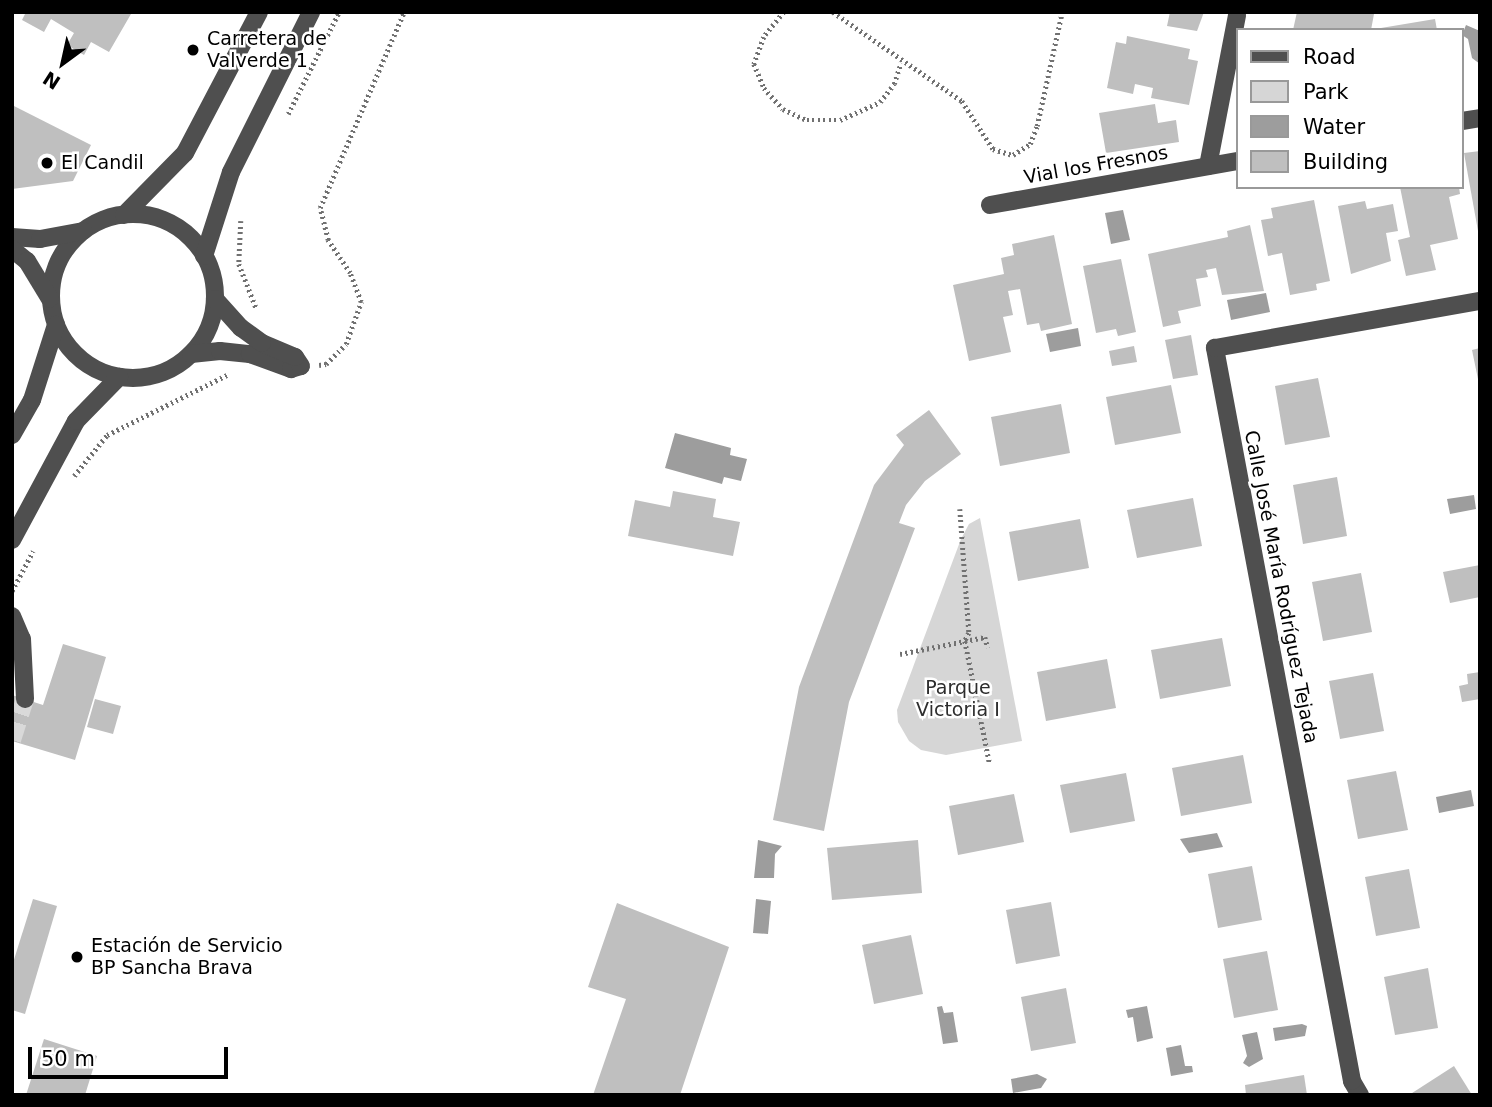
<!DOCTYPE html>
<html>
<head>
<meta charset="utf-8">
<style>
	body { margin:0 }
	#map { position:relative; width:1492px; height:1107px; overflow:hidden; background:#fff; font-family:"DejaVu Sans",sans-serif }
	div>[style] { position:absolute }
	.green>* { inset:0; background:#d6d6d6 }
	.water>* { inset:0; background:#9d9d9d }
	.building>* { inset:0; background:#bfbfbf }
	.minor-tunnel>* { height:18px; margin-top:-9px; transform-origin:0; background:repeating-linear-gradient(90deg,#d9d9d9 0 18px,transparent 0 27px) }
	.path>* { height:4.5px; margin-top:-2.25px; transform-origin:0; background:repeating-linear-gradient(90deg,#717171 0 2px,transparent 0 5.5px) }
	.minor>* { height:18px; margin:-9px; padding:0 9px; transform-origin:9px; border-radius:9px; background:#4f4f4f }
	.minor>.ring { margin:-9px; padding:0; box-sizing:content-box; background:none; border:18px solid #4f4f4f; border-radius:50% }
	.dots>* { width:19px; height:19px; translate:-50% -50%; box-sizing:border-box; border:4px solid #fff; border-radius:50% }
	span { translate:-50% -50%; white-space:nowrap; text-align:center; line-height:1.15; -webkit-text-stroke:5px #fff; paint-order:stroke }
	.poi-label { font-size:19px; color:#000 }
	.left { translate:0 -50%; text-align:left }
	.street-label { font-size:19px; color:#000 }
	.park-label { font-size:19px; color:#2d2d2d }
	.frame { position:absolute; inset:0; border:14px solid #000; pointer-events:none }
	.legend { position:absolute; left:1236px; top:28px; width:228px; height:161px; box-sizing:border-box; background:#fff; border:2px solid #999; margin:0; padding:9px 12px; list-style:none; font-size:21px; color:#000 }
	.legend li { display:flex; align-items:center; gap:14px; height:35px }
	.legend b { width:35px; border:2px solid #999 }
	.north { position:absolute; left:28px; top:28px; width:70px; height:70px; -webkit-text-stroke:5px #fff; paint-order:stroke; rotate:213deg; font-size:19px; font-weight:700; line-height:28px; text-align:center; color:#000 }
	.north::after { content:''; display:block; margin:auto; width:24px; height:32px; background:#000; clip-path:polygon(50% 0,100% 100%,50% 72%,0 100%) }
	.scale { position:absolute; left:28px; top:1047px; width:200px; height:32px; box-sizing:border-box; border:4px solid #000; border-top:0; padding-left:9px; font-size:21px; line-height:24px; white-space:nowrap; color:#000; -webkit-text-stroke:5px #fff; paint-order:stroke }
</style>
</head>
<body>
<div id="map">
	<div class="green">
		<div style="clip-path:polygon(980px 518px,1022px 741px,946px 755px,921px 750px,909px 741px,898px 722px,897px 710px,961px 539px,969px 524px)"></div>
	</div>
	<div class="water">
		<div style="clip-path:polygon(1466px 25px,1480px 31px,1480px 64px,1472px 58px,1468px 39px,1462px 35px)"></div>
		<div style="clip-path:polygon(1123px 210px,1130px 240px,1111px 244px,1105px 213px)"></div>
		<div style="clip-path:polygon(1266px 293px,1270px 312px,1231px 320px,1227px 300px)"></div>
		<div style="clip-path:polygon(1078px 328px,1081px 346px,1050px 352px,1046px 334px)"></div>
		<div style="clip-path:polygon(675px 433px,731px 448px,730px 455px,747px 459px,741px 481px,724px 477px,722px 484px,665px 468px)"></div>
		<div style="clip-path:polygon(1474px 495px,1476px 509px,1450px 514px,1447px 499px)"></div>
		<div style="clip-path:polygon(1471px 790px,1474px 806px,1439px 813px,1436px 797px)"></div>
		<div style="clip-path:polygon(1217px 833px,1223px 847px,1189px 853px,1180px 839px)"></div>
		<div style="clip-path:polygon(758px 840px,782px 846px,775px 854px,774px 878px,754px 878px)"></div>
		<div style="clip-path:polygon(756px 899px,771px 901px,768px 934px,753px 933px)"></div>
		<div style="clip-path:polygon(942px 1006px,944px 1013px,953px 1012px,958px 1042px,943px 1044px,937px 1007px)"></div>
		<div style="clip-path:polygon(1147px 1006px,1153px 1038px,1137px 1042px,1133px 1017px,1128px 1018px,1126px 1010px)"></div>
		<div style="clip-path:polygon(1302px 1024px,1307px 1026px,1305px 1036px,1275px 1041px,1273px 1028px)"></div>
		<div style="clip-path:polygon(1257px 1032px,1263px 1059px,1249px 1067px,1243px 1063px,1247px 1056px,1242px 1035px)"></div>
		<div style="clip-path:polygon(1181px 1045px,1185px 1066px,1192px 1066px,1193px 1072px,1171px 1076px,1166px 1048px)"></div>
		<div style="clip-path:polygon(1037px 1074px,1047px 1079px,1041px 1088px,1013px 1093px,1011px 1079px)"></div>
	</div>
	<div class="building">
		<div style="clip-path:polygon(26px 12px,127px 12px,131px 14px,109px 52px,91px 42px,84px 55px,67px 45px,74px 33px,51px 19px,44px 32px,22px 20px)"></div>
		<div style="clip-path:polygon(1170px 12px,1204px 12px,1197px 31px,1167px 26px)"></div>
		<div style="clip-path:polygon(1297px 12px,1366px 12px,1374px 14px,1371px 30px,1293px 30px)"></div>
		<div style="clip-path:polygon(1435px 19px,1437px 30px,1381px 30px,1381px 28px)"></div>
		<div style="clip-path:polygon(1127px 36px,1190px 49px,1188px 59px,1198px 61px,1189px 105px,1151px 98px,1153px 88px,1135px 84px,1133px 94px,1107px 88px,1116px 42px,1126px 44px)"></div>
		<div style="clip-path:polygon(1155px 104px,1158px 123px,1176px 120px,1179px 142px,1106px 153px,1099px 113px)"></div>
		<div style="clip-path:polygon(12px 105px,91px 145px,73px 181px,12px 189px)"></div>
		<div style="clip-path:polygon(1480px 151px,1480px 231px,1478px 231px,1464px 153px)"></div>
		<div style="clip-path:polygon(1400px 187px,1459px 187px,1460px 194px,1449px 197px,1458px 239px,1430px 245px,1436px 270px,1406px 276px,1398px 240px,1410px 237px)"></div>
		<div style="clip-path:polygon(1314px 200px,1330px 281px,1316px 284px,1317px 290px,1290px 295px,1282px 253px,1268px 256px,1261px 220px,1273px 218px,1271px 208px)"></div>
		<div style="clip-path:polygon(1365px 201px,1367px 209px,1393px 204px,1398px 231px,1386px 233px,1391px 261px,1351px 274px,1338px 206px)"></div>
		<div style="clip-path:polygon(1250px 225px,1264px 291px,1222px 295px,1216px 268px,1206px 270px,1208px 277px,1196px 279px,1201px 306px,1178px 311px,1181px 323px,1163px 327px,1148px 254px,1228px 237px,1227px 231px)"></div>
		<div style="clip-path:polygon(1054px 235px,1072px 324px,1041px 331px,1039px 323px,1027px 325px,1020px 289px,1008px 291px,1013px 315px,1003px 317px,1011px 352px,969px 361px,953px 285px,1004px 274px,1001px 258px,1014px 255px,1012px 244px)"></div>
		<div style="clip-path:polygon(1121px 259px,1136px 332px,1118px 336px,1116px 329px,1096px 333px,1083px 266px)"></div>
		<div style="clip-path:polygon(1191px 335px,1198px 375px,1173px 379px,1165px 340px)"></div>
		<div style="clip-path:polygon(1134px 346px,1137px 362px,1112px 366px,1109px 351px)"></div>
		<div style="clip-path:polygon(1480px 348px,1480px 384px,1479px 384px,1472px 350px)"></div>
		<div style="clip-path:polygon(1318px 378px,1330px 437px,1285px 445px,1275px 386px)"></div>
		<div style="clip-path:polygon(1171px 385px,1181px 433px,1115px 445px,1106px 397px)"></div>
		<div style="clip-path:polygon(1061px 404px,1070px 453px,1000px 466px,991px 417px)"></div>
		<div style="clip-path:polygon(929px 410px,961px 454px,925px 481px,906px 505px,899px 523px,915px 528px,849px 702px,824px 831px,773px 820px,799px 687px,874px 485px,904px 445px,896px 435px)"></div>
		<div style="clip-path:polygon(1337px 477px,1347px 536px,1303px 544px,1293px 485px)"></div>
		<div style="clip-path:polygon(673px 491px,716px 499px,713px 517px,740px 522px,733px 556px,628px 536px,635px 500px,670px 507px)"></div>
		<div style="clip-path:polygon(1193px 498px,1202px 546px,1137px 558px,1127px 510px)"></div>
		<div style="clip-path:polygon(1080px 519px,1089px 568px,1018px 581px,1009px 532px)"></div>
		<div style="clip-path:polygon(1480px 565px,1480px 597px,1450px 603px,1443px 572px)"></div>
		<div style="clip-path:polygon(1361px 573px,1372px 632px,1323px 641px,1312px 582px)"></div>
		<div style="clip-path:polygon(1222px 638px,1231px 686px,1160px 699px,1151px 650px)"></div>
		<div style="clip-path:polygon(63px 644px,106px 657px,75px 760px,12px 741px,12px 695px,43px 705px)"></div>
		<div style="clip-path:polygon(1107px 659px,1116px 708px,1046px 721px,1037px 672px)"></div>
		<div style="clip-path:polygon(1480px 672px,1480px 699px,1462px 702px,1459px 686px,1468px 684px,1467px 674px)"></div>
		<div style="clip-path:polygon(1373px 673px,1384px 731px,1340px 739px,1329px 681px)"></div>
		<div style="clip-path:polygon(95px 699px,121px 706px,113px 734px,87px 727px)"></div>
		<div style="clip-path:polygon(1243px 755px,1252px 803px,1181px 816px,1172px 768px)"></div>
		<div style="clip-path:polygon(1396px 771px,1408px 830px,1358px 839px,1347px 780px)"></div>
		<div style="clip-path:polygon(1126px 773px,1135px 821px,1070px 833px,1060px 785px)"></div>
		<div style="clip-path:polygon(1014px 794px,1024px 842px,958px 855px,949px 806px)"></div>
		<div style="clip-path:polygon(918px 840px,922px 893px,832px 900px,827px 848px)"></div>
		<div style="clip-path:polygon(1252px 866px,1262px 920px,1218px 928px,1208px 874px)"></div>
		<div style="clip-path:polygon(1409px 869px,1420px 928px,1376px 936px,1365px 877px)"></div>
		<div style="clip-path:polygon(33px 899px,57px 906px,25px 1014px,12px 1010px,12px 966px)"></div>
		<div style="clip-path:polygon(1051px 902px,1060px 956px,1016px 964px,1006px 910px)"></div>
		<div style="clip-path:polygon(617px 903px,729px 947px,680px 1095px,593px 1095px,626px 999px,588px 987px)"></div>
		<div style="clip-path:polygon(911px 935px,923px 994px,874px 1004px,862px 945px)"></div>
		<div style="clip-path:polygon(1267px 951px,1278px 1010px,1234px 1018px,1223px 959px)"></div>
		<div style="clip-path:polygon(1428px 968px,1438px 1028px,1395px 1035px,1384px 977px)"></div>
		<div style="clip-path:polygon(1066px 988px,1076px 1043px,1031px 1051px,1021px 997px)"></div>
		<div style="clip-path:polygon(44px 1039px,97px 1056px,85px 1095px,26px 1095px)"></div>
		<div style="clip-path:polygon(1454px 1066px,1472px 1095px,1409px 1095px)"></div>
		<div style="clip-path:polygon(1304px 1075px,1307px 1095px,1246px 1095px,1245px 1085px)"></div>
	</div>
	<div class="minor-tunnel">
		<div style="left:12px;top:740px;width:43px;rotate:-72.4deg"></div>
	</div>
	<div class="path">
		<div style="left:784px;top:12px;width:32px;rotate:129deg"></div>
		<div style="left:764px;top:37px;width:29px;rotate:110deg"></div>
		<div style="left:754px;top:64px;width:26px;rotate:67deg"></div>
		<div style="left:764px;top:88px;width:28px;rotate:48deg"></div>
		<div style="left:783px;top:109px;width:26px;rotate:25deg"></div>
		<div style="left:807px;top:120px;width:33px"></div>
		<div style="left:840px;top:120px;width:44px;rotate:-24.2deg"></div>
		<div style="left:880px;top:102px;width:23px;rotate:-52deg"></div>
		<div style="left:894px;top:84px;width:22px;rotate:-72deg"></div>
		<div style="left:833px;top:12px;width:157px;rotate:34.6deg"></div>
		<div style="left:962px;top:101px;width:57px;rotate:57.1deg"></div>
		<div style="left:993px;top:149px;width:21px;rotate:17deg"></div>
		<div style="left:1013px;top:155px;width:20px;rotate:-33deg"></div>
		<div style="left:1030px;top:144px;width:19px;rotate:-69deg"></div>
		<div style="left:1037px;top:126px;width:117px;rotate:-77.6deg"></div>
		<div style="left:288px;top:114px;width:114px;rotate:-63.4deg"></div>
		<div style="left:241px;top:221px;width:43px;rotate:92.7deg"></div>
		<div style="left:239px;top:264px;width:49px;rotate:68.6deg"></div>
		<div style="left:319px;top:365px;width:7px;rotate:-8deg"></div>
		<div style="left:326px;top:364px;width:28px;rotate:-45deg"></div>
		<div style="left:346px;top:344px;width:45px;rotate:-70.3deg"></div>
		<div style="left:361px;top:302px;width:31px;rotate:-111deg"></div>
		<div style="left:350px;top:273px;width:40px;rotate:-124deg"></div>
		<div style="left:328px;top:240px;width:33px;rotate:-104deg"></div>
		<div style="left:320px;top:208px;width:213px;rotate:-66.8deg"></div>
		<div style="left:74px;top:476px;width:53px;rotate:-51.2deg"></div>
		<div style="left:107px;top:435px;width:134px;rotate:-26.6deg"></div>
		<div style="left:960px;top:509px;width:124px;rotate:85.8deg"></div>
		<div style="left:969px;top:633px;width:9px;rotate:117deg"></div>
		<div style="left:965px;top:641px;width:126px;rotate:78.6deg"></div>
		<div style="left:12px;top:591px;width:45px;rotate:-62.3deg"></div>
		<div style="left:900px;top:654px;width:87px;rotate:-11.3deg"></div>
		<div style="left:985px;top:637px;width:11px;rotate:75deg"></div>
	</div>
	<div class="minor">
		<div style="left:1462px;top:121px;width:18px;rotate:-9deg"></div>
		<div style="left:1208px;top:166px;width:154px;rotate:-79.1deg"></div>
		<div style="left:990px;top:205px;width:252px;rotate:-10.1deg"></div>
		<div class="ring" style="left:51px;top:214px;width:146px;height:146px"></div>
		<div style="left:124px;top:215px;width:87px;rotate:-45.5deg"></div>
		<div style="left:185px;top:153px;width:159px;rotate:-62.3deg"></div>
		<div style="left:12px;top:237px;width:28px;rotate:4deg"></div>
		<div style="left:40px;top:239px;width:44px;rotate:-10.5deg"></div>
		<div style="left:12px;top:249px;width:19px;rotate:39deg"></div>
		<div style="left:27px;top:261px;width:44px;rotate:58.8deg"></div>
		<div style="left:204px;top:256px;width:88px;rotate:-72.2deg"></div>
		<div style="left:231px;top:172px;width:179px;rotate:-63.4deg"></div>
		<div style="left:191px;top:354px;width:29px;rotate:-6deg"></div>
		<div style="left:220px;top:351px;width:30px;rotate:6deg"></div>
		<div style="left:250px;top:354px;width:44px;rotate:20.1deg"></div>
		<div style="left:291px;top:369px;width:10px;rotate:-17deg"></div>
		<div style="left:301px;top:366px;width:11px;rotate:-124deg"></div>
		<div style="left:295px;top:357px;width:36px;rotate:-157deg"></div>
		<div style="left:262px;top:343px;width:26px;rotate:-144deg"></div>
		<div style="left:241px;top:328px;width:39px;rotate:-132deg"></div>
		<div style="left:12px;top:435px;width:40px;rotate:-60.3deg"></div>
		<div style="left:32px;top:400px;width:79px;rotate:-72.3deg"></div>
		<div style="left:12px;top:540px;width:135px;rotate:-61.7deg"></div>
		<div style="left:76px;top:421px;width:62px;rotate:-45.7deg"></div>
		<div style="left:12px;top:616px;width:25px;rotate:67deg"></div>
		<div style="left:22px;top:639px;width:60px;rotate:87.1deg"></div>
		<div style="left:1360px;top:1095px;width:16px;rotate:-120deg"></div>
		<div style="left:1352px;top:1081px;width:746px;rotate:-100.59deg"></div>
		<div style="left:1215px;top:348px;width:269px;rotate:-10.1deg"></div>
	</div>
	<div class="dots">
		<div style="left:193px;top:50px;background:#000"></div>
		<div style="left:47px;top:163px;background:#000"></div>
		<div style="left:77px;top:957px;background:#000"></div>
	</div>
	<div class="poi-label">
		<span class="left" style="left:207px;top:50px">Carretera de<br>Valverde 1</span>
		<span class="left" style="left:61px;top:163px">El Candil</span>
		<span class="left" style="left:91px;top:957px">Estación de Servicio<br>BP Sancha Brava</span>
	</div>
	<div class="street-label">
		<span style="left:1096px;top:165px;rotate:-10deg">Vial los Fresnos</span>
		<span style="left:1281px;top:587px;rotate:79deg">Calle José María Rodríguez Tejada</span>
	</div>
	<div class="park-label">
		<span style="left:958px;top:699px">Parque<br>Victoria I</span>
	</div>
	<div class="frame"></div>
	<ul class="legend">
	<li><b style="height:9px;background:#4f4f4f"></b>Road</li>
	<li><b style="height:19px;background:#d6d6d6"></b>Park</li>
	<li><b style="height:19px;background:#9d9d9d"></b>Water</li>
	<li><b style="height:19px;background:#bfbfbf"></b>Building</li>
	</ul>
	<div class="north">N</div>
	<div class="scale">50 m</div>
</div>
</body>
</html>
